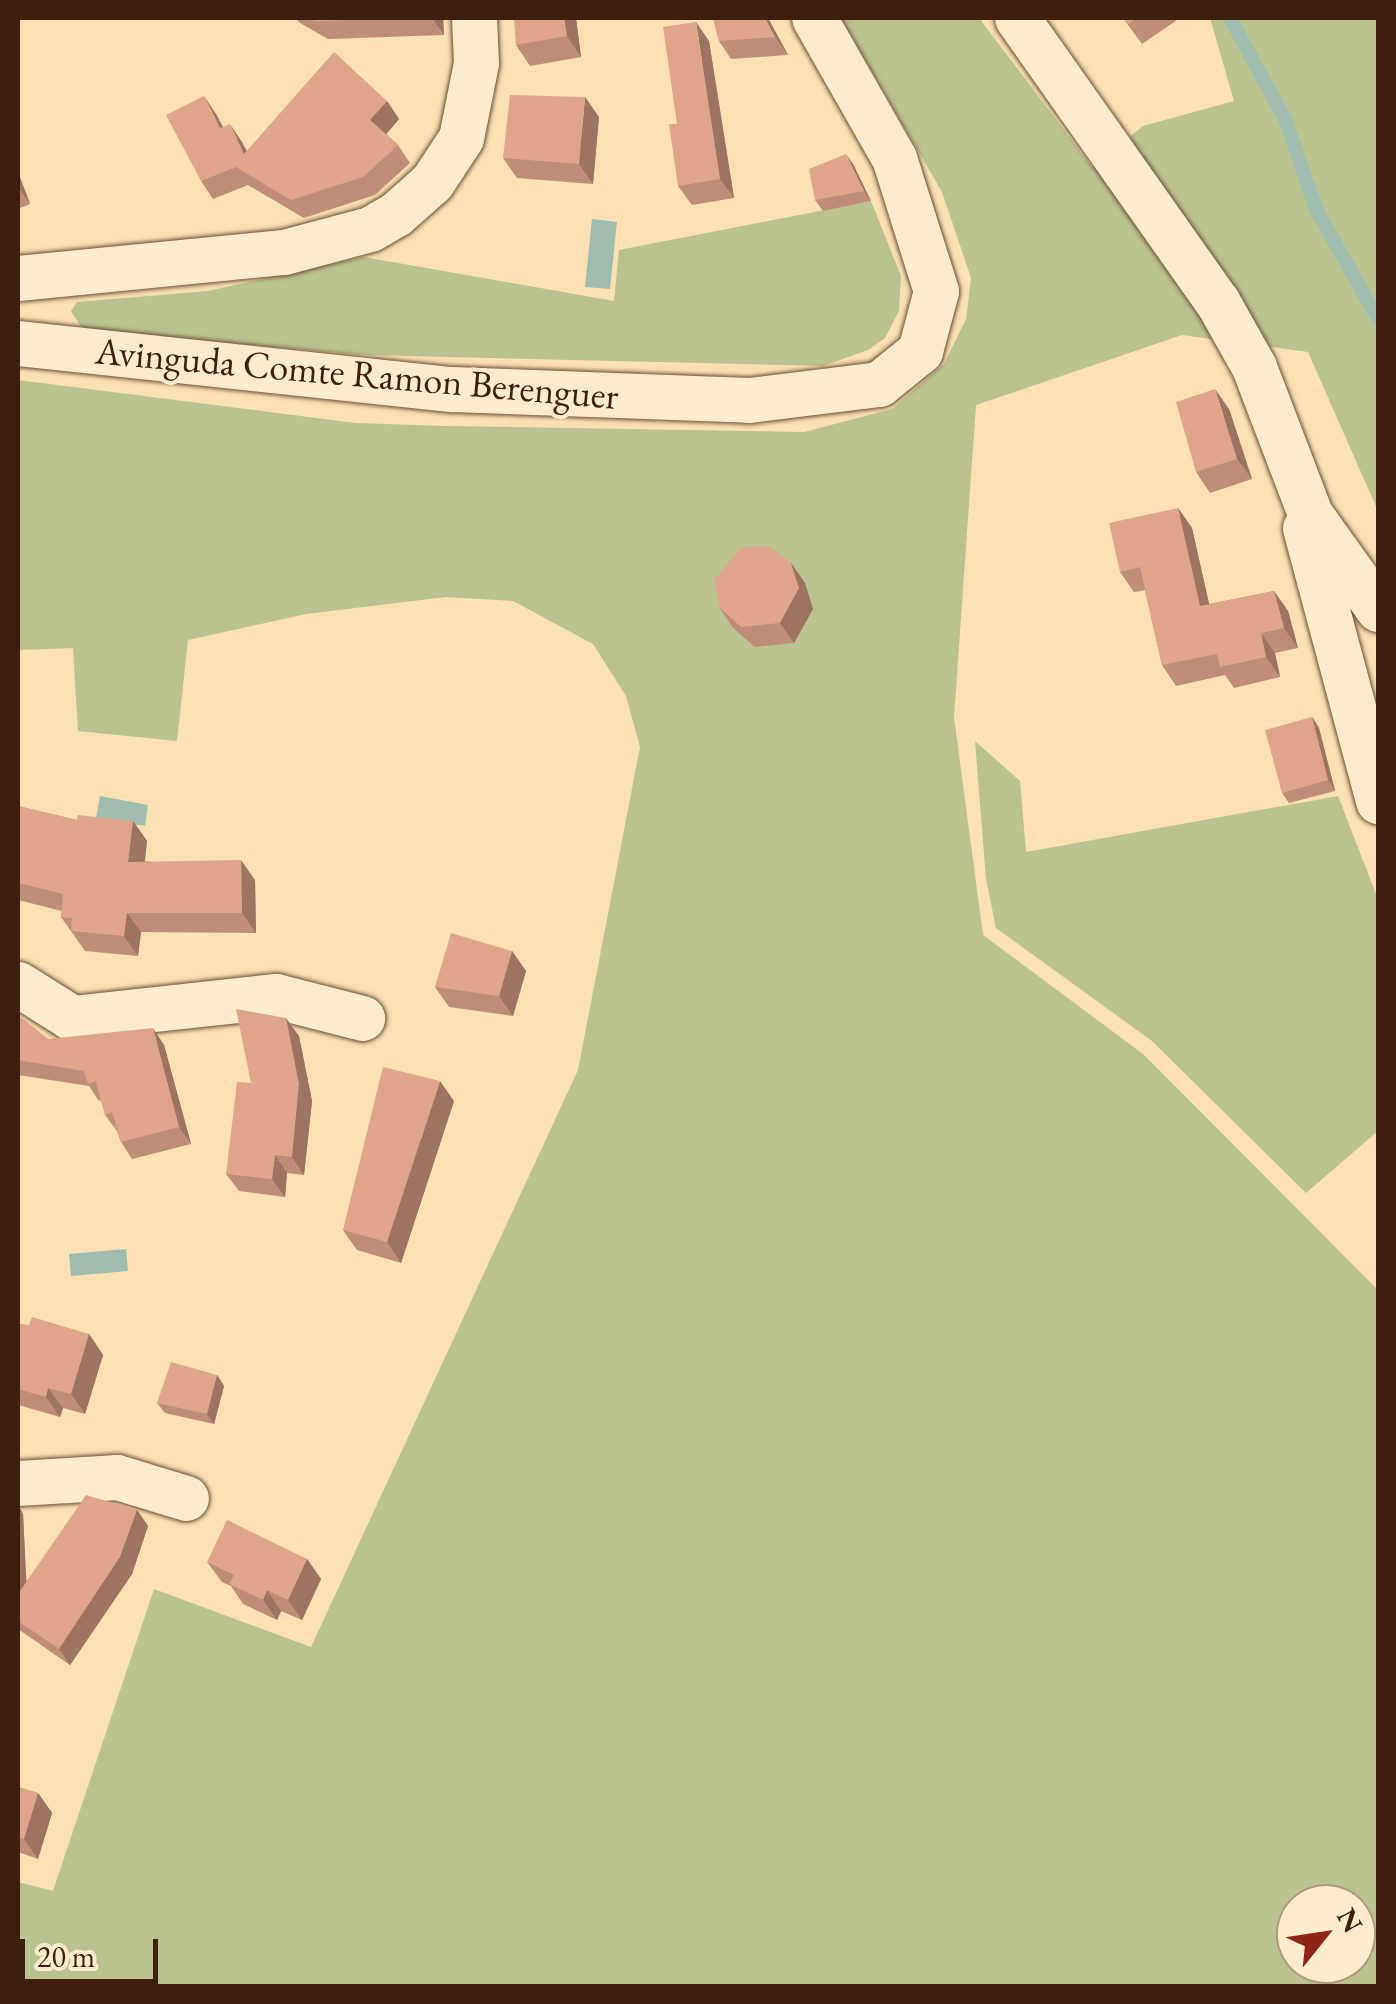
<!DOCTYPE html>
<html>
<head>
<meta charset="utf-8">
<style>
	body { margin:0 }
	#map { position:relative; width:1396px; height:2004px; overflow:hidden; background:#fae0b2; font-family:"EB Garamond",serif }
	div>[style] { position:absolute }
	.green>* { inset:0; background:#bac38f }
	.water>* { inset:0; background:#9ebdae }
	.stream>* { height:14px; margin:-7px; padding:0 7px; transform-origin:7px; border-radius:7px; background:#9ebdae }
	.roads { filter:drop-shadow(0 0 2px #6d4e36) drop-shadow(0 0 2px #6d4e36) }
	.street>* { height:45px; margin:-22.5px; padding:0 22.5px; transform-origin:22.5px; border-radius:22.5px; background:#fcebcd }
	.wall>* { inset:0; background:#c08e78 }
	.shaded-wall>* { inset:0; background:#9c7461 }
	.building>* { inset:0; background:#dfa58b }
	span { translate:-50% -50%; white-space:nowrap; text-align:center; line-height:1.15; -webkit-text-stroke:8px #fcebcd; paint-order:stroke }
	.street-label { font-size:38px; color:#3e1e0d }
	.frame { position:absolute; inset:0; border:20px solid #3e1e0d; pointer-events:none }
	.north { position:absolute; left:1276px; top:1884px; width:100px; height:100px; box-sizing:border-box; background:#fcebcd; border:2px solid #b09980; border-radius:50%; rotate:60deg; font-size:28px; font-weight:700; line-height:40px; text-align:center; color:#3e1e0d }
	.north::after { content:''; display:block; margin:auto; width:35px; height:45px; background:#8f2418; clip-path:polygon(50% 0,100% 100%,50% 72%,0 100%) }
	.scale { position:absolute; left:20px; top:1939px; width:138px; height:45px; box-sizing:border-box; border:5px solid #3e1e0d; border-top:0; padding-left:12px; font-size:30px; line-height:35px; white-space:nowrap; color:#3e1e0d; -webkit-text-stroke:8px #fcebcd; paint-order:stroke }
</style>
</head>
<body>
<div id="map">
	<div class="green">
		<div style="clip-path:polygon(evenodd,841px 18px,979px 18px,1092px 167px,1143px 126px,1234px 101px,1210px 18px,1378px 18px,1378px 511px,1308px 352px,1182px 335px,976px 405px,954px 717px,983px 935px,1143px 1054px,1378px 1290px,1378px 1986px,18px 1986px,18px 1882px,53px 1891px,154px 1589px,311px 1647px,578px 1070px,640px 747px,626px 696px,593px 644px,513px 601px,446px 597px,306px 614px,188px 640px,177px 741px,78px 731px,73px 648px,18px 650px,18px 380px,355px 423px,446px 426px,804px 432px,892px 409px,944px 364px,966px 319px,971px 278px,942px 192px,841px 18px,1296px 1904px,1356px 1904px,1356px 1964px,1296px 1964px,1296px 1904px)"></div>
		<div style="clip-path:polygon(871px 201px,901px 276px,899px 311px,885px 338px,868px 350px,823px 366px,365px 355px,83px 330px,71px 311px,77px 302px,208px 291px,364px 257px,614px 301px,619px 250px)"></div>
		<div style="clip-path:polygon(975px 741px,1020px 781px,1026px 852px,1338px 796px,1378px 899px,1378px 1131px,1306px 1193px,1152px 1041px,996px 928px,986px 879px)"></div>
	</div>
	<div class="water">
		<div style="clip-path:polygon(592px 219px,617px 222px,610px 289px,585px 287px)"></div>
		<div style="clip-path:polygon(100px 796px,148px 805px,145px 826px,96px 818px)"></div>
		<div style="clip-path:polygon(126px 1249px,128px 1271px,71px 1276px,69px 1254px)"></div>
	</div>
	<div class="stream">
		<div style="left:1230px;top:18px;width:115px;rotate:61.4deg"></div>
		<div style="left:1285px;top:119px;width:97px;rotate:70.8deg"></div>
		<div style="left:1317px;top:211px;width:124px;rotate:60.5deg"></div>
	</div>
	<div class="roads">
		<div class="street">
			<div style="left:1017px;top:18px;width:347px;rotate:54.8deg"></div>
			<div style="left:1217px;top:301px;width:76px;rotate:60.7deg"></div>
			<div style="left:1254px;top:367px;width:157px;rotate:69.1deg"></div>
			<div style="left:1310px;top:514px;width:117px;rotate:54.4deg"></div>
			<div style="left:18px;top:278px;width:267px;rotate:-5.6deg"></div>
			<div style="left:284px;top:252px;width:89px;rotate:-15deg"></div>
			<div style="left:370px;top:229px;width:30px;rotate:-30deg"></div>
			<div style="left:396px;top:214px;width:48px;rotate:-41.6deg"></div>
			<div style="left:432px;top:182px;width:53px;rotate:-56.6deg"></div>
			<div style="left:461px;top:138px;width:76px;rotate:-78.7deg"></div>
			<div style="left:476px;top:63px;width:45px;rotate:-92.5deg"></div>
			<div style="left:18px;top:343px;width:436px;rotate:6.1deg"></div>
			<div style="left:452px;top:389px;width:297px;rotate:2.1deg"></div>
			<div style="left:749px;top:400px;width:131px;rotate:-7deg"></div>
			<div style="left:879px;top:384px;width:53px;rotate:-38.8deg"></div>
			<div style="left:920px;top:351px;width:62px;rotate:-75.1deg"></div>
			<div style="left:936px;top:291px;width:139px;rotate:-107.5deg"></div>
			<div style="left:894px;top:158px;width:161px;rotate:-119.7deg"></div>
			<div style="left:1305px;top:528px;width:283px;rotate:75deg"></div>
			<div style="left:18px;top:984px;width:64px;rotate:32.2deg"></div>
			<div style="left:72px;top:1018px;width:205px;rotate:-6.2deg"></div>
			<div style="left:276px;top:996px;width:89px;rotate:14.3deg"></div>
			<div style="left:18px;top:1483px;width:99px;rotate:-3.5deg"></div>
			<div style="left:117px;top:1477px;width:72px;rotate:16.9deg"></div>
		</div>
	</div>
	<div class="wall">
		<div style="clip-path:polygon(296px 18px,443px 18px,444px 35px,328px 39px,300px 23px)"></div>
		<div style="clip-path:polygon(576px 18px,581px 57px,530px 66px,516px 45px)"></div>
		<div style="clip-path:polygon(713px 18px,768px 18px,788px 55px,731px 59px,719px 41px)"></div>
		<div style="clip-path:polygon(1123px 18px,1180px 18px,1142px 44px)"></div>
		<div style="clip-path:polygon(709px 41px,734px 198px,692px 205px,678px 186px,677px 124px)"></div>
		<div style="clip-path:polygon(387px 101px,399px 119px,386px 134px,398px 145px,410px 163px,375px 195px,304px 218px,248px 185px,213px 199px,201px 181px,216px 114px,223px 127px,242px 142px,247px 151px)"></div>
		<div style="clip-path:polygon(599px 117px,593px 184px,517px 178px,503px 158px)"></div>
		<div style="clip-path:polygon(853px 164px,871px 201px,823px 211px,815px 200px)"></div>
		<div style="clip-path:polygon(18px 172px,30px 204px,18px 209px)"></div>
		<div style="clip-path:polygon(1229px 409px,1252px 479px,1210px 493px,1196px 472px)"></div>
		<div style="clip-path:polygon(1178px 508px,1192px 528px,1209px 604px,1274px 591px,1288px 611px,1298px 648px,1275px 653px,1280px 677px,1234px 688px,1225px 675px,1176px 686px,1162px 665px,1145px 590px,1134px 592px,1120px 572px)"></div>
		<div style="clip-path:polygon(791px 563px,805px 583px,813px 609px,794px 643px,755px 647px,733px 628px,719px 607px)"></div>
		<div style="clip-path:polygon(1312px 717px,1319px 728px,1335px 791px,1289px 803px,1282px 793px)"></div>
		<div style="clip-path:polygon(18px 806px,77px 820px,133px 821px,147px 841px,145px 861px,255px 880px,256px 933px,141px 932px,138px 956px,85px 951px,61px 917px,62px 911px,18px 900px)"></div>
		<div style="clip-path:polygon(512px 951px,526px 971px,513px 1016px,449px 1007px,435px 987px)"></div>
		<div style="clip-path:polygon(18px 1018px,48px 1039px,164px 1045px,191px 1144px,132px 1159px,121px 1142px,117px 1131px,105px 1115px,101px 1100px,99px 1101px,89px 1086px,18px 1075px)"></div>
		<div style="clip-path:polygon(299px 1036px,312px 1101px,304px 1175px,287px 1173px,285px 1197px,239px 1191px,226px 1174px,251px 1083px)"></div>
		<div style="clip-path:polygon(454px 1101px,401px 1263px,357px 1250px,343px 1230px)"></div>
		<div style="clip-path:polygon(18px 1324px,89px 1334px,103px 1355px,85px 1414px,63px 1408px,60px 1417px,18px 1405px)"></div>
		<div style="clip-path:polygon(217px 1375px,224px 1386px,214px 1424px,165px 1413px,157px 1403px)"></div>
		<div style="clip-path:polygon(18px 1505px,23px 1514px,26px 1581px,137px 1510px,148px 1526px,132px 1574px,70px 1665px,18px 1629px)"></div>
		<div style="clip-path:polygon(307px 1559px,321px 1579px,302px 1620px,281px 1611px,277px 1620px,243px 1604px,231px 1586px,222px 1582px,207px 1562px)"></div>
		<div style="clip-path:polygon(18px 1787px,38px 1793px,52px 1813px,38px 1859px,18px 1852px)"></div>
	</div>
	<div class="shaded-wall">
		<div style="clip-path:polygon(432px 18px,443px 18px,444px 35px)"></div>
		<div style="clip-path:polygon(564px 18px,576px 18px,581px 57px,567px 36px)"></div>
		<div style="clip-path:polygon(765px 18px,768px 18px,788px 55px,775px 37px)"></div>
		<div style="clip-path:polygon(696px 22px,709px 41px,734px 198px,720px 179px)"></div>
		<div style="clip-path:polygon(204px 96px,216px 114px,233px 146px,220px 128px)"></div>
		<div style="clip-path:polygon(585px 97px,599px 117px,593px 184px,579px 164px)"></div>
		<div style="clip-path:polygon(387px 101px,399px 119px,383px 138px,370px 120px)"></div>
		<div style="clip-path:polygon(230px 124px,242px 142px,257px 172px,244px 154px)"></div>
		<div style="clip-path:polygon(846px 154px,853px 164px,871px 201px,864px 191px)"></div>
		<div style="clip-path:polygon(18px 172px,30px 204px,19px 188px)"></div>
		<div style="clip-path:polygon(1215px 389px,1229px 409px,1252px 479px,1237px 459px)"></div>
		<div style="clip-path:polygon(1178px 508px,1192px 528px,1214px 626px,1200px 606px)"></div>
		<div style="clip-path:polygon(791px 563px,805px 583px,813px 609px,794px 643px,780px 623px)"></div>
		<div style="clip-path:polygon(1274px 591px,1288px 611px,1298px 648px,1284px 628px)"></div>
		<div style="clip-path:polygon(1261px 633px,1275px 653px,1280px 677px,1266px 657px)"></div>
		<div style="clip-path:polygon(1312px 717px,1319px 728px,1335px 791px,1328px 780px)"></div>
		<div style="clip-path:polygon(133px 821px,147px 841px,142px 882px,128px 862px)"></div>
		<div style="clip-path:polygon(241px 860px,255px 880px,256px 933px,242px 913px)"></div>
		<div style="clip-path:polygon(127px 913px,141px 932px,138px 956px,124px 936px)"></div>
		<div style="clip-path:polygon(512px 951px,526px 971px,513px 1016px,499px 996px)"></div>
		<div style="clip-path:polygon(286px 1018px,299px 1036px,312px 1101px,304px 1175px,292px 1157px)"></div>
		<div style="clip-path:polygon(153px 1028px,164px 1045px,191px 1144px,179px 1127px)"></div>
		<div style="clip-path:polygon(440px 1081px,454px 1101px,401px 1263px,387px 1242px)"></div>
		<div style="clip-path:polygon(275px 1155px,287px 1173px,285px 1197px,272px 1179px)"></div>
		<div style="clip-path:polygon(89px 1334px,103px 1355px,85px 1414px,71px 1394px)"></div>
		<div style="clip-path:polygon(217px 1375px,224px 1386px,214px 1424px,207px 1414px)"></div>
		<div style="clip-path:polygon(48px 1388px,63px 1408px,60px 1417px,46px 1397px)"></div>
		<div style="clip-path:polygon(18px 1505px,23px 1514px,28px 1613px,18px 1598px)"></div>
		<div style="clip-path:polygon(137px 1510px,148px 1526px,132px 1574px,70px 1665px,59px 1649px)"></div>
		<div style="clip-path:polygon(307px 1559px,321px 1579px,302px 1620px,288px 1600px)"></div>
		<div style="clip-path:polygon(267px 1590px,281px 1611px,277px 1620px,263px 1600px)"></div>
		<div style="clip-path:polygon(38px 1793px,52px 1813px,38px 1859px,24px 1839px)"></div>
	</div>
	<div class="building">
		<div style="clip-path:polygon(309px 18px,418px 18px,316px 21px)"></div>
		<div style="clip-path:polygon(514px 18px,564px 18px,567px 36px,516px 45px)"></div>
		<div style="clip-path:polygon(713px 18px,765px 18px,775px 37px,719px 41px)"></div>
		<div style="clip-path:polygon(1123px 18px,1137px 18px,1128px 24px)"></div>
		<div style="clip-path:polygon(696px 22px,720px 179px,678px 186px,669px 124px,677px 124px,663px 27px)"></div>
		<div style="clip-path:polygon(334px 52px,387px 101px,370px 120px,398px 145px,363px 177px,291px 200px,236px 167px,201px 181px,166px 115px,204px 96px,220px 128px,230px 124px,244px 154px)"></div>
		<div style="clip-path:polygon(510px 95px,585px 97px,579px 164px,503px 158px)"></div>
		<div style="clip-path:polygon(846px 154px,864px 191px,815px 200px,809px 169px)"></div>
		<div style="clip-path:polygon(1215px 389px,1237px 459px,1196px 472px,1176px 402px)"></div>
		<div style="clip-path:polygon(1178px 508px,1200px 606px,1274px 591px,1284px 628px,1261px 633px,1266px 657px,1220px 667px,1217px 654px,1162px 665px,1140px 567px,1120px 572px,1109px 523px)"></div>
		<div style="clip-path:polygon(741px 547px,770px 547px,791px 563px,799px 588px,780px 623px,741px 627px,719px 607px,714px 580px)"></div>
		<div style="clip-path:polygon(1312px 717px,1328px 780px,1282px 793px,1265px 730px)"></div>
		<div style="clip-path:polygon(18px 806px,77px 820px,78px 815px,133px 821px,128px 862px,241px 860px,242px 913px,127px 913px,124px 936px,71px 931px,72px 918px,61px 917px,63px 894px,18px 883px)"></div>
		<div style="clip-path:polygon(451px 933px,512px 951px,499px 996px,435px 987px)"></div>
		<div style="clip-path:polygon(236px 1009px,286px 1018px,299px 1084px,292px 1157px,275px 1155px,272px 1179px,226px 1174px,237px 1082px,251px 1083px)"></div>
		<div style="clip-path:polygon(18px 1018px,22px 1018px,48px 1039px,153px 1028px,179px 1127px,121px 1142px,112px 1112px,105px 1115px,96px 1081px,88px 1084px,84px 1071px,18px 1060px)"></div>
		<div style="clip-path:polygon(383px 1067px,440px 1081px,387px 1242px,343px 1230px)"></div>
		<div style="clip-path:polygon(32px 1317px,89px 1334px,71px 1394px,48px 1388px,46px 1397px,18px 1389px,18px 1324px,29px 1325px)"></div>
		<div style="clip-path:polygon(171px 1362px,217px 1375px,207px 1414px,157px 1403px)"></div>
		<div style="clip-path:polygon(86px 1495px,137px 1510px,120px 1557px,59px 1649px,18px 1621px,18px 1594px)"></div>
		<div style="clip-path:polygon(227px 1520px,307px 1559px,288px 1600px,267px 1590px,263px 1600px,229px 1584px,234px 1575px,207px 1562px)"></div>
		<div style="clip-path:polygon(18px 1787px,38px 1793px,24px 1839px,18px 1837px)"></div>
	</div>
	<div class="street-label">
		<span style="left:357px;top:373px;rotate:5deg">Avinguda Comte Ramon Berenguer</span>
	</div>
	<div class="frame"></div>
	<div class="north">N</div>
	<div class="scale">20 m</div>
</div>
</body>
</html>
